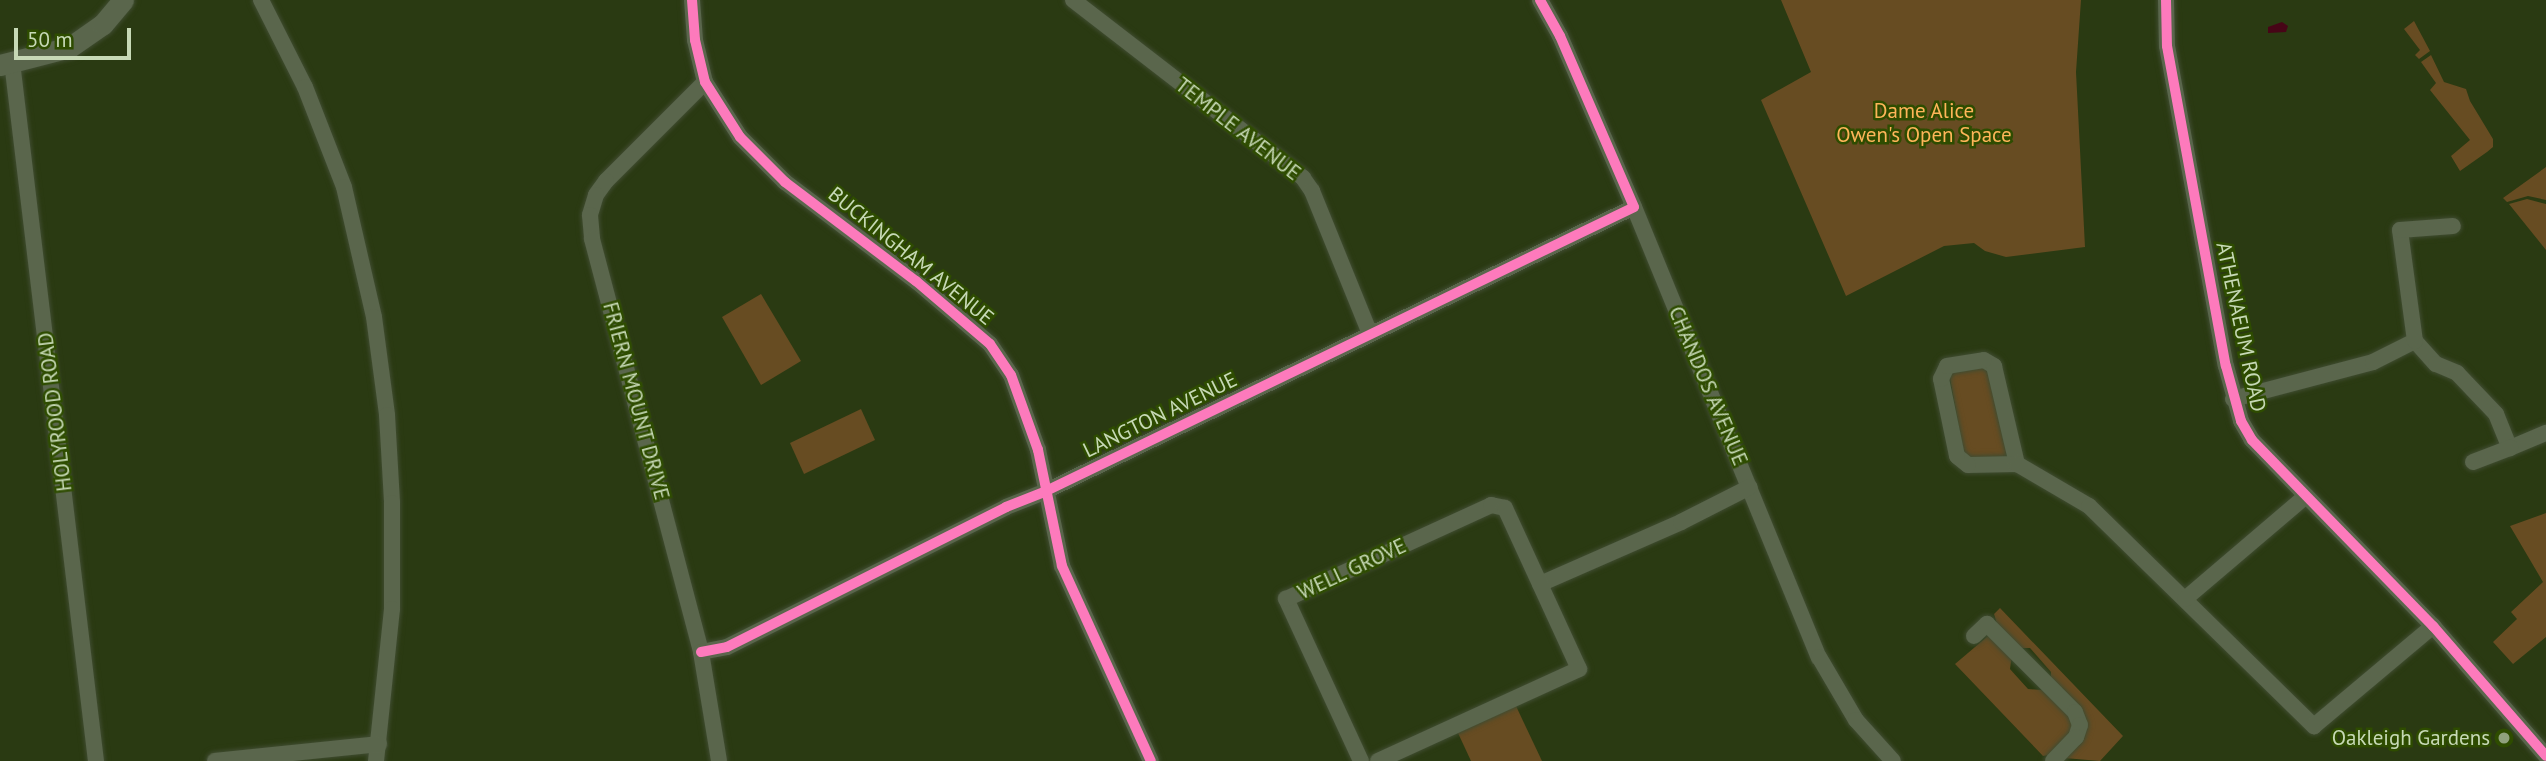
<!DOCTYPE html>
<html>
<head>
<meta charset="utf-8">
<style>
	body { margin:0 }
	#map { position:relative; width:2546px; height:761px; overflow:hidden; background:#2a3a12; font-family:"PT Sans",sans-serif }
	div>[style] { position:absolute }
	.green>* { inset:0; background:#674c22 }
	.water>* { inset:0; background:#470517 }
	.roads { filter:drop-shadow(0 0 2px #404c31) drop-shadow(0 0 2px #404c31) }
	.street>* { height:16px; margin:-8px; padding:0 8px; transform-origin:8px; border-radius:8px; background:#5a664c }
	.secondary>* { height:21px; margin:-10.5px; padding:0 10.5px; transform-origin:10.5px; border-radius:10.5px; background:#5a664c }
	.cycleway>* { height:10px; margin:-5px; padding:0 5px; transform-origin:5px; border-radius:5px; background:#fd7abc }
	.dots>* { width:19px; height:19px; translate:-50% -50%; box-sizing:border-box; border:4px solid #2e4c00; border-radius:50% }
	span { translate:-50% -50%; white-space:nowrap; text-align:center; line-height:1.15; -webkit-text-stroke:5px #2e4c00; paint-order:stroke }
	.park-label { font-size:21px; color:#feb559 }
	.street-label { font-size:21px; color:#c7d9b6 }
	.poi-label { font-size:21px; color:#c7d9b6 }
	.right { translate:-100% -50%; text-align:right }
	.scale { position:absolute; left:14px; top:28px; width:117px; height:32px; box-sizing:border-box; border:4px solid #c7d9b6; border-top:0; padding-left:9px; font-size:21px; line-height:24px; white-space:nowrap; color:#c7d9b6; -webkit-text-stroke:5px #2e4c00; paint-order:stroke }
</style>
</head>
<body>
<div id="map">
	<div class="green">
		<div style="clip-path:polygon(1781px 0,2081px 0,2076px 72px,2085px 247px,2006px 257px,1985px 251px,1974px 243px,1944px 246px,1846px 296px,1761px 100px,1811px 72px)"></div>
		<div style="clip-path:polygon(2414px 21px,2430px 51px,2419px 59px,2415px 55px,2420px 50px,2404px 29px)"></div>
		<div style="clip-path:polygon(2431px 55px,2444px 82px,2466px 89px,2470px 101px,2493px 139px,2493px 147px,2487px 152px,2460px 171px,2451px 156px,2470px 140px,2430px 90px,2436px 83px,2421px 62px)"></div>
		<div style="clip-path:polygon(2546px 167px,2546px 200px,2528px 196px,2507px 202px,2503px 198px)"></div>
		<div style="clip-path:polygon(2527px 199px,2546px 204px,2546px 250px,2509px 204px)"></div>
		<div style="clip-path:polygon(761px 294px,801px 361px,761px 385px,722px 317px)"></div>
		<div style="clip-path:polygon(1978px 365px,1988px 368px,2006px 448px,2006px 456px,2001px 461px,1972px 459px,1966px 456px,1963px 449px,1950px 378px,1953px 371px)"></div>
		<div style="clip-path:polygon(861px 409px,875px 440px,804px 474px,790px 443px)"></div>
		<div style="clip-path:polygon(2546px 513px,2546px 637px,2513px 664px,2493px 642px,2517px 619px,2511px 612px,2543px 582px,2510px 526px)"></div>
		<div style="clip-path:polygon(2000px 608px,2123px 736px,2100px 761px,2064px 758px,2081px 742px,2051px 681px,2051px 672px,2030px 648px,2019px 648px,1998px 627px,1994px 614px)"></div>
		<div style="clip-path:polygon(1988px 636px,2012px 655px,2010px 669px,2028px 689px,2042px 690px,2071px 718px,2072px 733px,2049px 755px,2043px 756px,1955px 664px)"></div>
		<div style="clip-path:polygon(1516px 706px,1542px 761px,1471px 761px,1458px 733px)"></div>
	</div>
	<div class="water">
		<div style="clip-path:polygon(2282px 22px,2288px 26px,2286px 32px,2268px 33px,2268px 27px)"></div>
	</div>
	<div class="roads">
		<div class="street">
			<div style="left:261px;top:0;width:97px;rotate:63.2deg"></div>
			<div style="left:305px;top:87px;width:107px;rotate:68.7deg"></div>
			<div style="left:344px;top:187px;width:133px;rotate:77deg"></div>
			<div style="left:374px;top:317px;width:99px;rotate:82.4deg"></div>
			<div style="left:387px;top:415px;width:88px;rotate:86.7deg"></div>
			<div style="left:392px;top:503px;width:106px;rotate:90deg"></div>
			<div style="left:392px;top:609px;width:153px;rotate:96deg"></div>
			<div style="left:692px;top:0;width:40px;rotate:85.7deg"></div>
			<div style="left:695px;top:40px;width:43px;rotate:76.6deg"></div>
			<div style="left:705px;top:82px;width:65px;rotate:57.5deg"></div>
			<div style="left:740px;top:137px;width:64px;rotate:45deg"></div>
			<div style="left:785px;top:182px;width:164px;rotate:37.1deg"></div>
			<div style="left:916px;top:281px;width:97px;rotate:40.4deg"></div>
			<div style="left:990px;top:344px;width:37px;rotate:56deg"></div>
			<div style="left:1011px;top:375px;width:80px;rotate:70.2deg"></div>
			<div style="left:1038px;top:450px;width:118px;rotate:78.3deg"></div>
			<div style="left:1062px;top:566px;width:214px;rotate:65.5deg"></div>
			<div style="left:1073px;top:0;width:291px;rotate:37.7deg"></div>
			<div style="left:1303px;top:178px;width:16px;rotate:55deg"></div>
			<div style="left:1312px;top:191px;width:154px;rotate:67.9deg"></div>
			<div style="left:1540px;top:0;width:41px;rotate:60.9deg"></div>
			<div style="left:1560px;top:36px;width:186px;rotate:66.6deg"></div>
			<div style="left:1634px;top:207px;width:487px;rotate:67.7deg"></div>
			<div style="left:1819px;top:657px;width:73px;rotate:59.6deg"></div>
			<div style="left:1856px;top:720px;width:55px;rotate:47.9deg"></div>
			<div style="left:2166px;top:0;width:46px;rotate:88.8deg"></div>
			<div style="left:2167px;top:46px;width:325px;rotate:79.6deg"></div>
			<div style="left:2226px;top:366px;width:57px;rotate:74.7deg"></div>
			<div style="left:2241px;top:421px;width:22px;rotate:60deg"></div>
			<div style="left:2252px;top:440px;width:260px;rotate:45.8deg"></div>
			<div style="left:2433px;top:626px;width:172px;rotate:49deg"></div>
			<div style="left:12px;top:62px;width:704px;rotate:83.15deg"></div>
			<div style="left:705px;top:82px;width:140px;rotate:135deg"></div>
			<div style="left:606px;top:181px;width:17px;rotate:126deg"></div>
			<div style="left:596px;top:195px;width:21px;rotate:107deg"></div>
			<div style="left:590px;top:215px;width:24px;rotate:85deg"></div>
			<div style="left:592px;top:239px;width:427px;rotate:75.2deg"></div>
			<div style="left:701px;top:652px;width:110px;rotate:80.6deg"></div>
			<div style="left:2415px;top:341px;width:31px;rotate:48deg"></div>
			<div style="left:2436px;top:364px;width:23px;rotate:23deg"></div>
			<div style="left:2457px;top:373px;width:57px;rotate:46.4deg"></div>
			<div style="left:2496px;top:414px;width:37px;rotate:68deg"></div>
			<div style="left:2510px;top:448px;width:39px;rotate:-23deg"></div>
			<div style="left:1984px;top:360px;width:12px;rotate:31deg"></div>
			<div style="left:1994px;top:366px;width:101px;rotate:76.8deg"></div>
			<div style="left:2017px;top:464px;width:49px;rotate:178.8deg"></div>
			<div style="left:1968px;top:465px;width:14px;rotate:-141deg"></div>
			<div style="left:1957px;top:456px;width:79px;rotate:-101.7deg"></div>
			<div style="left:1941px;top:379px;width:14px;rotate:-65deg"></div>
			<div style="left:1947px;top:366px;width:37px;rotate:-9deg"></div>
			<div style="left:2233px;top:399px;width:145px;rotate:-14.8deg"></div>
			<div style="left:2373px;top:362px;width:47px;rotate:-26.6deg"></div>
			<div style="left:2415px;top:341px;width:112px;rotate:-97.7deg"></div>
			<div style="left:2400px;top:230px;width:53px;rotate:-4.3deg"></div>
			<div style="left:2473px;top:462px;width:40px;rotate:-21deg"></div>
			<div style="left:2017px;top:464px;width:83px;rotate:30.3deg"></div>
			<div style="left:2089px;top:506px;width:315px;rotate:44.4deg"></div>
			<div style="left:2314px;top:726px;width:155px;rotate:-40deg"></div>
			<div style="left:1540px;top:584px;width:154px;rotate:-23.7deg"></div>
			<div style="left:1681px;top:522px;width:77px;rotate:-26.9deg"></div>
			<div style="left:2185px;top:599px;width:159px;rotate:-40.4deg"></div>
			<div style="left:1974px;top:636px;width:18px;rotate:-43deg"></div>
			<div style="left:1987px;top:624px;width:124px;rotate:45deg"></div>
			<div style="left:2075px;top:712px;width:14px;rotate:69deg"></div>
			<div style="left:2080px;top:725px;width:13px;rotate:108deg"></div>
			<div style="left:2076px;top:737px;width:33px;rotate:134deg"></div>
			<div style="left:701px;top:652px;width:26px;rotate:-11deg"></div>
			<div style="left:727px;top:647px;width:312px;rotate:-26.6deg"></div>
			<div style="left:1006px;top:507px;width:41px;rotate:-21.5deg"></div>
			<div style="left:1044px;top:492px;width:655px;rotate:-25.78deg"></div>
			<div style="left:215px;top:761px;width:165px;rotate:-5.9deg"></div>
			<div style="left:1361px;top:761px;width:179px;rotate:-114.8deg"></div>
			<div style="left:1286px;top:599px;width:226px;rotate:-24.6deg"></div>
			<div style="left:1491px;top:505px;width:14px;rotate:12deg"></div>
			<div style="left:1505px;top:508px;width:177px;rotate:65.3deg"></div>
			<div style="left:1579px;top:669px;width:221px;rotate:155.4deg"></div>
		</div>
		<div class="secondary">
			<div style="left:0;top:65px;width:72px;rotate:-14.4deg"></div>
			<div style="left:70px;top:47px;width:40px;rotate:-34.9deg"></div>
			<div style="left:103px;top:24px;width:31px;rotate:-50deg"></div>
		</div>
	</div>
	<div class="cycleway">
		<div style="left:692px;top:0;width:40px;rotate:85.7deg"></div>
		<div style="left:695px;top:40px;width:43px;rotate:76.6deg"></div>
		<div style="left:705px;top:82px;width:65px;rotate:57.5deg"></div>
		<div style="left:740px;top:137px;width:64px;rotate:45deg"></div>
		<div style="left:785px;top:182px;width:164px;rotate:37.1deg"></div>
		<div style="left:916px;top:281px;width:97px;rotate:40.4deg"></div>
		<div style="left:990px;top:344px;width:37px;rotate:56deg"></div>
		<div style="left:1011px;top:375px;width:80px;rotate:70.2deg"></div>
		<div style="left:1038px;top:450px;width:118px;rotate:78.3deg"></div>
		<div style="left:1062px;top:566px;width:214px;rotate:65.5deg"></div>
		<div style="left:2166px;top:0;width:46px;rotate:88.8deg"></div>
		<div style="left:2167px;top:46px;width:325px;rotate:79.6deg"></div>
		<div style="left:2226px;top:366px;width:57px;rotate:74.7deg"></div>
		<div style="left:2241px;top:421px;width:22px;rotate:60deg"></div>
		<div style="left:2252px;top:440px;width:260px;rotate:45.8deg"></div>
		<div style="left:2433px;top:626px;width:172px;rotate:49deg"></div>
		<div style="left:701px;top:652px;width:26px;rotate:-11deg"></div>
		<div style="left:727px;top:647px;width:312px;rotate:-26.6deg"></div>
		<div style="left:1006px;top:507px;width:41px;rotate:-21.5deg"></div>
		<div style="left:1044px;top:492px;width:655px;rotate:-25.78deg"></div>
		<div style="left:1634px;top:207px;width:186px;rotate:-113.4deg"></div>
		<div style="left:1560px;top:36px;width:41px;rotate:-119.1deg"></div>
	</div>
	<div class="dots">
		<div style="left:2504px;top:738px;background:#90a17d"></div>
	</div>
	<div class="park-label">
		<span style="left:1924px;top:123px">Dame Alice<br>Owen's Open Space</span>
	</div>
	<div class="street-label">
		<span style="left:1238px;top:129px;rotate:38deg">TEMPLE AVENUE</span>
		<span style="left:911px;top:256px;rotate:39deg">BUCKINGHAM AVENUE</span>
		<span style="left:2241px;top:327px;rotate:78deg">ATHENAEUM ROAD</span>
		<span style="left:1708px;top:386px;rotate:67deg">CHANDOS AVENUE</span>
		<span style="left:636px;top:401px;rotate:75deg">FRIERN MOUNT DRIVE</span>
		<span style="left:55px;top:412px;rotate:-97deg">HOLYROOD ROAD</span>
		<span style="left:1160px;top:415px;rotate:-26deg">LANGTON AVENUE</span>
		<span style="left:1352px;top:569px;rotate:-25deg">WELL GROVE</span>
	</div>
	<div class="poi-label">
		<span class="right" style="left:2490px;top:738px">Oakleigh Gardens</span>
	</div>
	<div class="scale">50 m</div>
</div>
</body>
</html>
